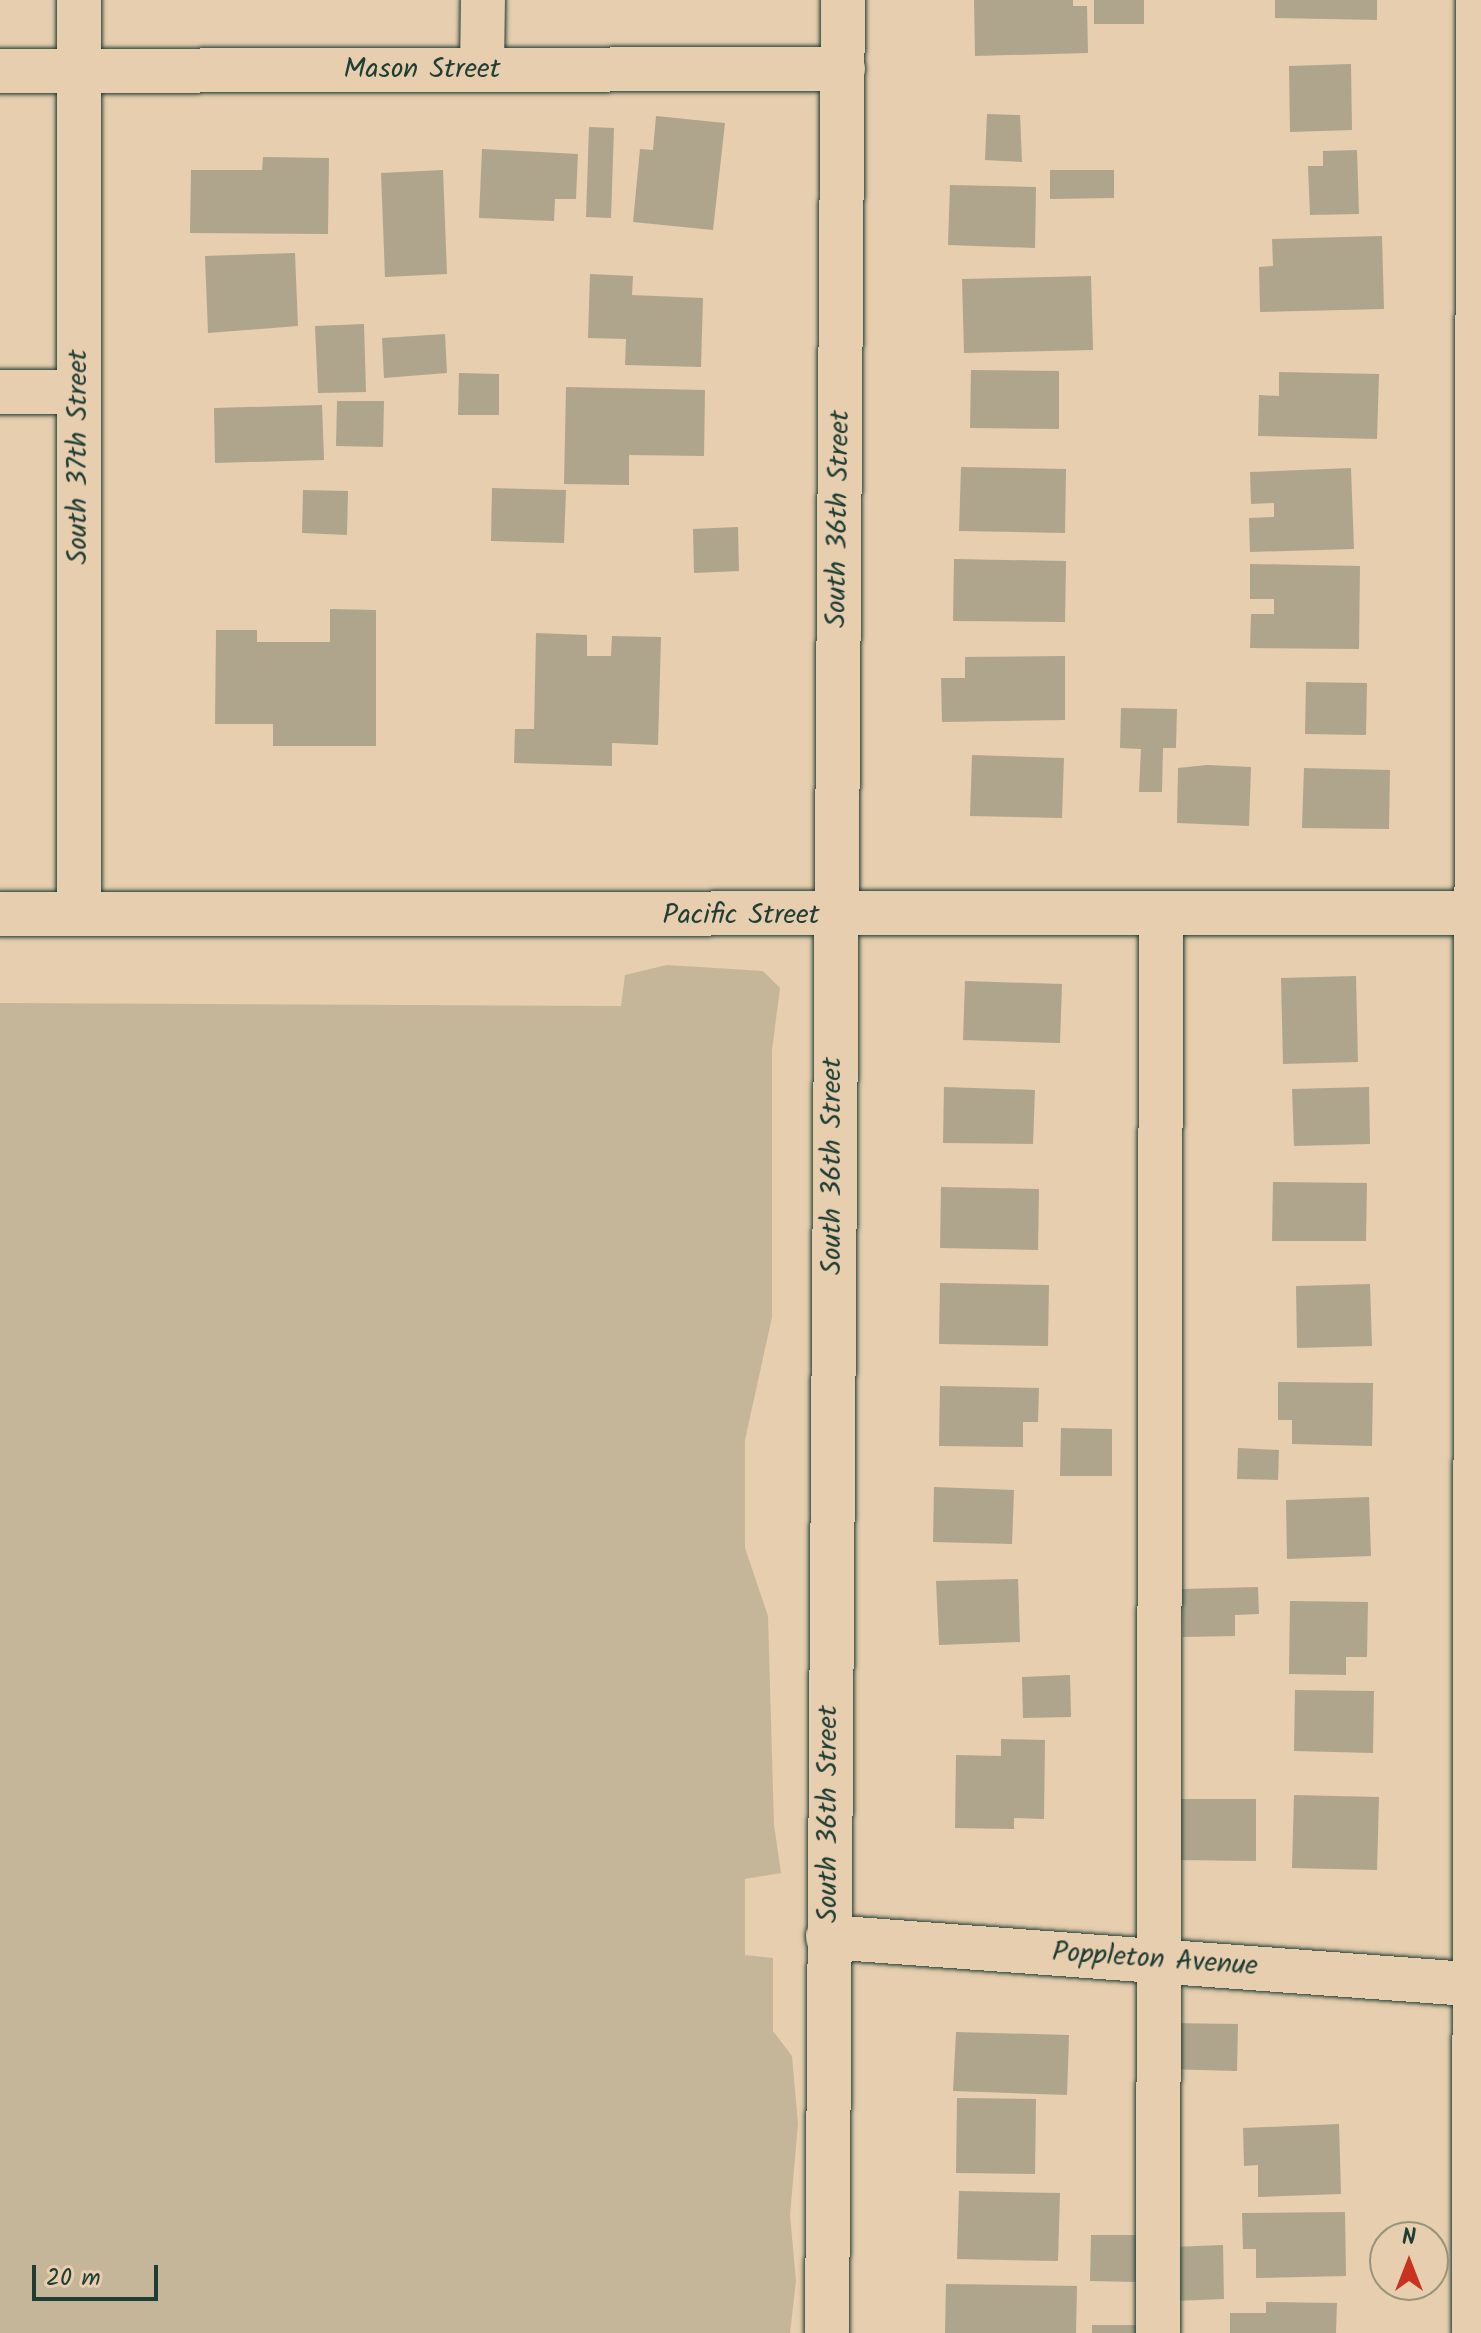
<!DOCTYPE html>
<html>
<head>
<meta charset="utf-8">
<style>
	body { margin:0 }
	#map { position:relative; width:1481px; height:2333px; overflow:hidden; background:#e6ceae; font-family:Kalam,sans-serif }
	div>[style] { position:absolute }
	.green>* { inset:0; background:#c5b69a }
	.building>* { inset:0; background:#afa58c }
	.roads { filter:drop-shadow(0 0 2px #1f3d34) drop-shadow(0 0 2px #1f3d34) }
	.minor>* { height:44px; margin:-22px; padding:0 22px; transform-origin:22px; border-radius:22px; background:#e6ceae }
	span { translate:-50% -50%; white-space:nowrap; text-align:center; line-height:1.15; -webkit-text-stroke:6px #e6ceae; paint-order:stroke }
	.street-label { font-size:28px; color:#1f3d34 }
	.north { position:absolute; left:1369px; top:2221px; width:80px; height:80px; box-sizing:border-box; background:#e6ceae; border:2px solid #96947d; border-radius:50%; rotate:0deg; font-size:22px; font-weight:700; line-height:32px; text-align:center; color:#1f3d34 }
	.north::after { content:''; display:block; margin:auto; width:28px; height:36px; background:#c8321e; clip-path:polygon(50% 0,100% 100%,50% 72%,0 100%) }
	.scale { position:absolute; left:32px; top:2265px; width:126px; height:36px; box-sizing:border-box; border:4px solid #1f3d34; border-top:0; padding-left:10px; font-size:24px; line-height:28px; white-space:nowrap; color:#1f3d34; -webkit-text-stroke:6px #e6ceae; paint-order:stroke }
</style>
</head>
<body>
<div id="map">
	<div class="green">
		<div style="clip-path:polygon(667px 965px,763px 971px,780px 988px,772px 1050px,772px 1317px,745px 1440px,745px 1548px,768px 1616px,774px 1825px,781px 1873px,745px 1879px,745px 1955px,773px 1958px,773px 2031px,792px 2056px,798px 2124px,790px 2215px,796px 2281px,790px 2333px,0 2333px,0 1003px,621px 1006px,625px 975px)"></div>
	</div>
	<div class="building">
		<div style="clip-path:polygon(974px 0,1073px 0,1073px 6px,1087px 6px,1088px 53px,975px 56px)"></div>
		<div style="clip-path:polygon(1094px 0,1144px 0,1144px 24px,1094px 24px)"></div>
		<div style="clip-path:polygon(1275px 0,1377px 0,1377px 20px,1275px 18px)"></div>
		<div style="clip-path:polygon(1351px 64px,1352px 130px,1290px 132px,1289px 66px)"></div>
		<div style="clip-path:polygon(987px 114px,1020px 115px,1022px 162px,985px 160px)"></div>
		<div style="clip-path:polygon(656px 116px,725px 123px,713px 230px,633px 222px,640px 149px,653px 150px)"></div>
		<div style="clip-path:polygon(589px 127px,614px 128px,611px 218px,586px 217px)"></div>
		<div style="clip-path:polygon(482px 149px,578px 154px,576px 199px,555px 199px,554px 221px,479px 218px)"></div>
		<div style="clip-path:polygon(1357px 150px,1359px 214px,1310px 215px,1308px 166px,1323px 166px,1323px 151px)"></div>
		<div style="clip-path:polygon(263px 157px,329px 158px,328px 234px,190px 233px,191px 170px,262px 170px)"></div>
		<div style="clip-path:polygon(443px 170px,447px 274px,385px 277px,381px 173px)"></div>
		<div style="clip-path:polygon(1050px 170px,1114px 170px,1114px 198px,1050px 199px)"></div>
		<div style="clip-path:polygon(950px 185px,1036px 187px,1035px 248px,948px 245px)"></div>
		<div style="clip-path:polygon(1382px 236px,1384px 309px,1260px 312px,1259px 267px,1273px 266px,1272px 239px)"></div>
		<div style="clip-path:polygon(295px 253px,298px 326px,208px 333px,205px 256px)"></div>
		<div style="clip-path:polygon(590px 274px,633px 276px,632px 295px,703px 298px,701px 367px,625px 365px,626px 339px,588px 338px)"></div>
		<div style="clip-path:polygon(1091px 276px,1093px 350px,964px 353px,962px 279px)"></div>
		<div style="clip-path:polygon(364px 324px,366px 392px,318px 393px,315px 326px)"></div>
		<div style="clip-path:polygon(445px 334px,447px 373px,384px 378px,382px 338px)"></div>
		<div style="clip-path:polygon(971px 370px,1059px 371px,1059px 429px,970px 428px)"></div>
		<div style="clip-path:polygon(1279px 372px,1379px 374px,1377px 439px,1258px 436px,1259px 395px,1279px 396px)"></div>
		<div style="clip-path:polygon(459px 373px,499px 374px,499px 415px,458px 415px)"></div>
		<div style="clip-path:polygon(566px 387px,705px 390px,704px 456px,629px 455px,629px 485px,564px 484px)"></div>
		<div style="clip-path:polygon(337px 401px,384px 401px,383px 447px,336px 446px)"></div>
		<div style="clip-path:polygon(322px 405px,324px 460px,215px 463px,214px 408px)"></div>
		<div style="clip-path:polygon(961px 467px,1066px 469px,1065px 533px,959px 531px)"></div>
		<div style="clip-path:polygon(1351px 468px,1354px 549px,1250px 552px,1249px 518px,1274px 517px,1274px 503px,1251px 504px,1250px 472px)"></div>
		<div style="clip-path:polygon(492px 488px,566px 490px,564px 543px,491px 541px)"></div>
		<div style="clip-path:polygon(303px 490px,348px 491px,347px 535px,302px 533px)"></div>
		<div style="clip-path:polygon(738px 527px,739px 571px,694px 573px,693px 529px)"></div>
		<div style="clip-path:polygon(954px 559px,1066px 561px,1065px 622px,953px 621px)"></div>
		<div style="clip-path:polygon(1250px 564px,1360px 566px,1359px 649px,1250px 648px,1251px 614px,1274px 614px,1274px 599px,1250px 599px)"></div>
		<div style="clip-path:polygon(330px 609px,376px 610px,376px 746px,273px 746px,273px 724px,215px 724px,216px 630px,257px 630px,257px 642px,330px 642px)"></div>
		<div style="clip-path:polygon(536px 633px,587px 635px,587px 656px,611px 656px,612px 636px,661px 637px,658px 745px,612px 743px,612px 766px,514px 763px,515px 729px,534px 729px)"></div>
		<div style="clip-path:polygon(1065px 656px,1065px 720px,942px 722px,941px 678px,965px 678px,965px 657px)"></div>
		<div style="clip-path:polygon(1306px 682px,1367px 683px,1366px 735px,1305px 734px)"></div>
		<div style="clip-path:polygon(1121px 708px,1177px 709px,1176px 748px,1163px 748px,1162px 792px,1139px 792px,1141px 749px,1120px 748px)"></div>
		<div style="clip-path:polygon(972px 755px,1064px 758px,1062px 818px,970px 816px)"></div>
		<div style="clip-path:polygon(1207px 765px,1251px 767px,1249px 826px,1177px 823px,1178px 768px)"></div>
		<div style="clip-path:polygon(1304px 768px,1390px 770px,1389px 829px,1302px 828px)"></div>
		<div style="clip-path:polygon(1356px 976px,1358px 1062px,1283px 1064px,1281px 978px)"></div>
		<div style="clip-path:polygon(965px 981px,1062px 984px,1060px 1043px,963px 1040px)"></div>
		<div style="clip-path:polygon(944px 1087px,1035px 1090px,1033px 1144px,943px 1143px)"></div>
		<div style="clip-path:polygon(1369px 1087px,1370px 1144px,1294px 1146px,1292px 1089px)"></div>
		<div style="clip-path:polygon(1273px 1182px,1367px 1183px,1366px 1241px,1272px 1241px)"></div>
		<div style="clip-path:polygon(941px 1187px,1039px 1189px,1038px 1250px,940px 1248px)"></div>
		<div style="clip-path:polygon(940px 1283px,1049px 1285px,1048px 1346px,939px 1344px)"></div>
		<div style="clip-path:polygon(1370px 1284px,1372px 1346px,1297px 1348px,1296px 1286px)"></div>
		<div style="clip-path:polygon(1278px 1382px,1373px 1383px,1372px 1446px,1292px 1444px,1292px 1420px,1278px 1420px)"></div>
		<div style="clip-path:polygon(940px 1386px,1039px 1388px,1038px 1422px,1023px 1422px,1023px 1447px,939px 1446px)"></div>
		<div style="clip-path:polygon(1061px 1428px,1112px 1429px,1112px 1476px,1060px 1476px)"></div>
		<div style="clip-path:polygon(1238px 1448px,1279px 1450px,1278px 1480px,1237px 1479px)"></div>
		<div style="clip-path:polygon(934px 1487px,1014px 1490px,1012px 1544px,933px 1542px)"></div>
		<div style="clip-path:polygon(1369px 1497px,1371px 1556px,1287px 1559px,1286px 1500px)"></div>
		<div style="clip-path:polygon(1018px 1579px,1020px 1642px,939px 1645px,936px 1581px)"></div>
		<div style="clip-path:polygon(1258px 1587px,1259px 1614px,1235px 1615px,1235px 1636px,1183px 1637px,1182px 1589px)"></div>
		<div style="clip-path:polygon(1290px 1601px,1368px 1602px,1367px 1657px,1346px 1657px,1346px 1675px,1289px 1674px)"></div>
		<div style="clip-path:polygon(1070px 1675px,1071px 1717px,1023px 1718px,1022px 1677px)"></div>
		<div style="clip-path:polygon(1295px 1690px,1374px 1691px,1373px 1753px,1294px 1751px)"></div>
		<div style="clip-path:polygon(1001px 1739px,1045px 1740px,1044px 1819px,1014px 1818px,1014px 1829px,955px 1828px,956px 1755px,1001px 1756px)"></div>
		<div style="clip-path:polygon(1294px 1795px,1379px 1797px,1377px 1870px,1292px 1868px)"></div>
		<div style="clip-path:polygon(1175px 1799px,1256px 1799px,1256px 1861px,1175px 1860px)"></div>
		<div style="clip-path:polygon(1166px 2023px,1238px 2024px,1237px 2071px,1164px 2069px)"></div>
		<div style="clip-path:polygon(956px 2032px,1069px 2035px,1067px 2095px,953px 2091px)"></div>
		<div style="clip-path:polygon(957px 2098px,1036px 2099px,1035px 2174px,956px 2173px)"></div>
		<div style="clip-path:polygon(1339px 2124px,1341px 2194px,1258px 2197px,1258px 2165px,1244px 2166px,1243px 2128px)"></div>
		<div style="clip-path:polygon(959px 2191px,1060px 2193px,1058px 2261px,957px 2259px)"></div>
		<div style="clip-path:polygon(1345px 2212px,1346px 2276px,1256px 2278px,1256px 2249px,1243px 2249px,1242px 2213px)"></div>
		<div style="clip-path:polygon(1091px 2235px,1139px 2235px,1138px 2282px,1090px 2281px)"></div>
		<div style="clip-path:polygon(1223px 2245px,1224px 2299px,1175px 2301px,1173px 2247px)"></div>
		<div style="clip-path:polygon(946px 2284px,1077px 2286px,1076px 2333px,945px 2333px)"></div>
		<div style="clip-path:polygon(1266px 2302px,1337px 2303px,1336px 2333px,1230px 2333px,1230px 2313px,1266px 2313px)"></div>
		<div style="clip-path:polygon(1092px 2325px,1138px 2325px,1138px 2333px,1092px 2333px)"></div>
	</div>
	<div class="roads">
		<div class="minor">
			<div style="left:482px;top:69px;width:69px;rotate:-89.2deg"></div>
			<div style="left:0;top:71px;width:843px;rotate:-0.14deg"></div>
			<div style="left:0;top:392px;width:79px"></div>
			<div style="left:0;top:914px;width:1481px;rotate:-0.04deg"></div>
			<div style="left:79px;top:914px;width:914px;rotate:-90deg"></div>
			<div style="left:828px;top:1937px;width:655px;rotate:4.2deg"></div>
			<div style="left:827px;top:2333px;width:2333px;rotate:-89.61deg"></div>
			<div style="left:1158px;top:2333px;width:1419px;rotate:-89.88deg"></div>
			<div style="left:1474px;top:2333px;width:2333px;rotate:-89.9deg"></div>
		</div>
	</div>
	<div class="street-label">
		<span style="left:422px;top:70px">Mason Street</span>
		<span style="left:79px;top:457px;rotate:-90deg">South 37th Street</span>
		<span style="left:839px;top:519px;rotate:-89deg">South 36th Street</span>
		<span style="left:741px;top:916px">Pacific Street</span>
		<span style="left:833px;top:1166px;rotate:-90deg">South 36th Street</span>
		<span style="left:829px;top:1814px;rotate:-90deg">South 36th Street</span>
		<span style="left:1155px;top:1960px;rotate:4deg">Poppleton Avenue</span>
	</div>
	<div class="north">N</div>
	<div class="scale">20 m</div>
</div>
</body>
</html>
